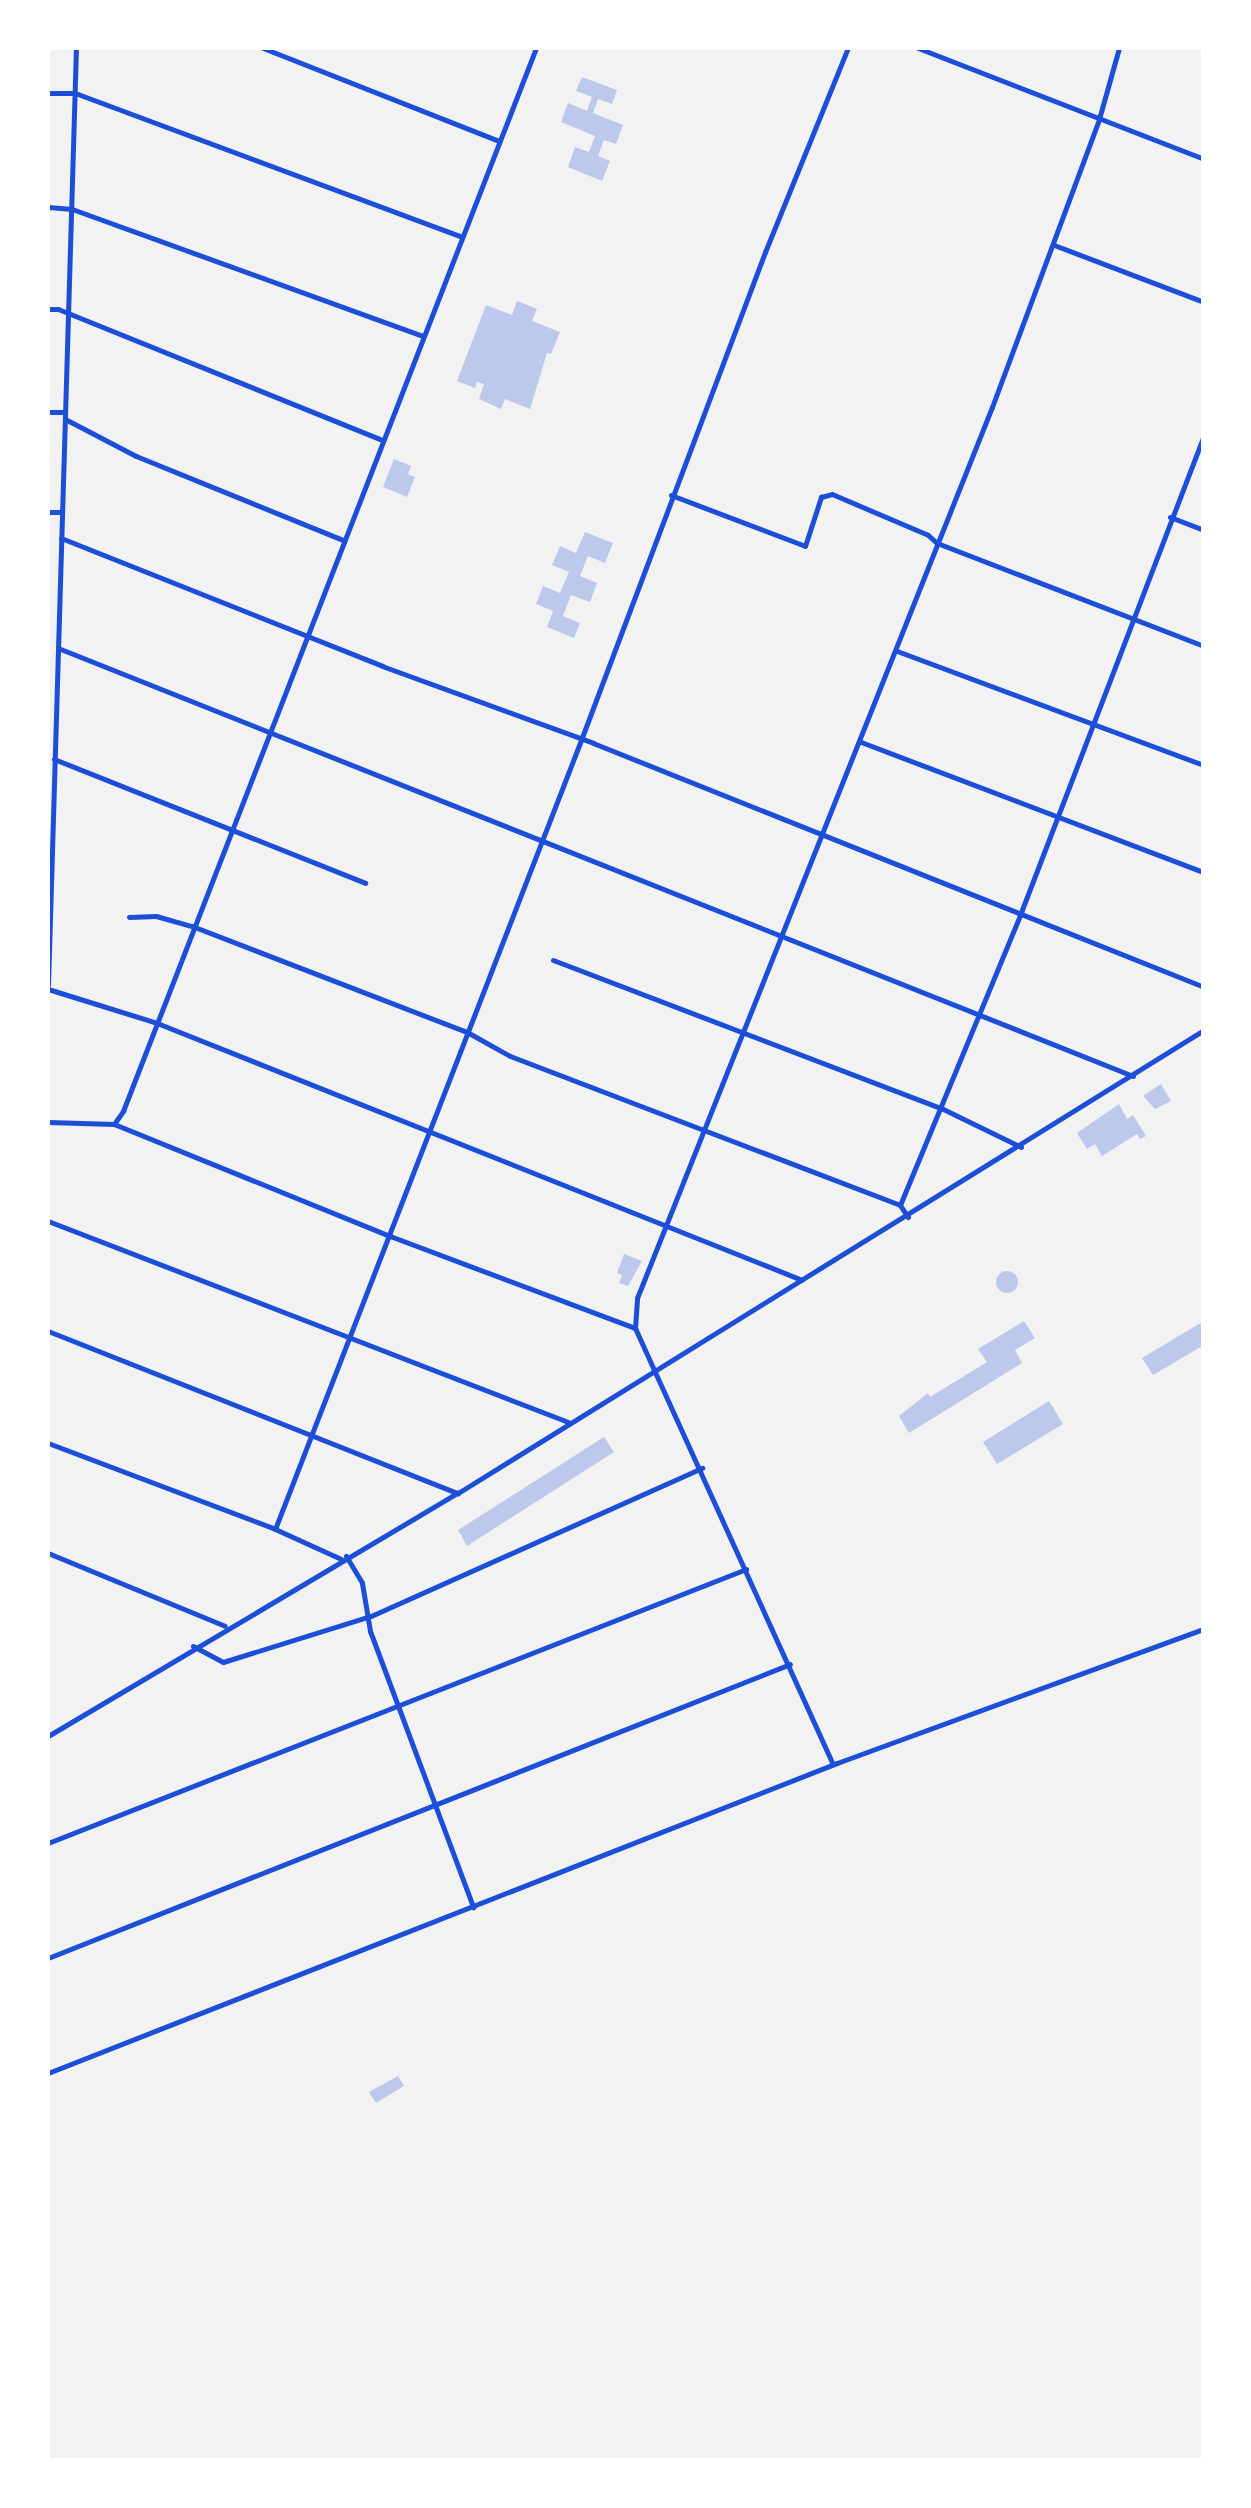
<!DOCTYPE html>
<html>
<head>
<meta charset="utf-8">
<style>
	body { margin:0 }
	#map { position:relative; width:1251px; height:2508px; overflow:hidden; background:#f2f2f2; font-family:"Work Sans",sans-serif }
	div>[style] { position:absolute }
	.building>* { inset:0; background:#bdc9ec }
	.round { border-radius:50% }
	.minor>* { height:5px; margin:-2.5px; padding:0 2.5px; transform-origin:2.5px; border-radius:2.5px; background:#1d4ed8 }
	.tertiary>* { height:5px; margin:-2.5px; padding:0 2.5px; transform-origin:2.5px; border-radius:2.5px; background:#1d4ed8 }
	span { translate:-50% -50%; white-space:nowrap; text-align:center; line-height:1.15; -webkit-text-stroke:10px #fff; paint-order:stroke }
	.frame { position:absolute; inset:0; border:50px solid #fff; pointer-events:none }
</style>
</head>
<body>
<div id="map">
	<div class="building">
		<div style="clip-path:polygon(582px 77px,617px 90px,612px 104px,598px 99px,593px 113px,623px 125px,616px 144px,604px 140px,598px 156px,610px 161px,602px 181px,568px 167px,575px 147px,589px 152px,595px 136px,561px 122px,568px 103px,587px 111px,592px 97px,576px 91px)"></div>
		<div style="clip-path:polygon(517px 301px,537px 309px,532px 321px,560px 332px,551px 354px,547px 353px,530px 409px,505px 399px,501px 409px,479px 399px,484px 384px,477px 382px,475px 388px,457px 381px,486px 305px,512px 315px)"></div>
		<div style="clip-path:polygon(394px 459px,411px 466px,408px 474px,415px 477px,407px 497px,383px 487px)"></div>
		<div style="clip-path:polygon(585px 532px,613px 543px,605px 563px,588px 556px,580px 576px,597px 583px,590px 602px,571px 595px,563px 616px,580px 623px,574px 638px,547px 627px,553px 611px,536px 604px,543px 586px,560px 593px,569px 572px,552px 565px,560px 546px,576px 553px)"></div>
		<div style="clip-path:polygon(1161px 1084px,1171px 1101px,1155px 1109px,1143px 1096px)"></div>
		<div style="clip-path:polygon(1119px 1104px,1127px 1119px,1133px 1115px,1146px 1136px,1140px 1139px,1137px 1134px,1102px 1156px,1095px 1144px,1087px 1149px,1077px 1133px)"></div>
		<div style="clip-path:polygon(624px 1254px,642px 1261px,628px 1286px,619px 1283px,622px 1275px,617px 1273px)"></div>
		<div class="round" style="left:996px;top:1271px;width:22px;height:22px"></div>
		<div style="clip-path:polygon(1024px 1321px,1035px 1338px,1015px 1350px,1022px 1363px,909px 1433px,899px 1416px,928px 1393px,930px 1397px,987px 1362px,978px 1349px)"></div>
		<div style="clip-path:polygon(1204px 1321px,1204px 1345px,1153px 1375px,1142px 1358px)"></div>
		<div style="clip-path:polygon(1049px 1401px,1063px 1424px,997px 1464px,983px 1442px)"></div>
		<div style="clip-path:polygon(604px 1437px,614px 1452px,467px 1546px,458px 1530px)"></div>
		<div style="clip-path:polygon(398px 2076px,404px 2086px,376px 2103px,369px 2092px)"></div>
	</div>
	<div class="minor">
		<div style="left:263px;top:48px;width:254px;rotate:21.5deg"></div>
		<div style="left:48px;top:93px;width:27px"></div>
		<div style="left:75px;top:93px;width:413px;rotate:20.4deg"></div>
		<div style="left:48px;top:207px;width:24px;rotate:5deg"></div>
		<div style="left:72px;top:209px;width:372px;rotate:19.9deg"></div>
		<div style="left:1054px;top:245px;width:160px;rotate:20.8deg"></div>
		<div style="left:48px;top:309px;width:10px"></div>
		<div style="left:58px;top:309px;width:350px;rotate:22deg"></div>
		<div style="left:48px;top:412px;width:16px"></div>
		<div style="left:65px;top:419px;width:80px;rotate:27.5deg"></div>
		<div style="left:136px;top:456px;width:223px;rotate:22.1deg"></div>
		<div style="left:671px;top:495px;width:143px;rotate:20.8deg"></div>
		<div style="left:805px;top:546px;width:52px;rotate:-71.9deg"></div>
		<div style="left:821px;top:497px;width:11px;rotate:-15deg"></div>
		<div style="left:832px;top:494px;width:104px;rotate:23.1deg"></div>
		<div style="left:928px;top:535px;width:12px;rotate:42deg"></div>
		<div style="left:937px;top:543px;width:286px;rotate:21.1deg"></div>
		<div style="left:48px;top:512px;width:14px"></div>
		<div style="left:1170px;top:517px;width:36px;rotate:21deg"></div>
		<div style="left:61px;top:538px;width:346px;rotate:21.7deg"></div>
		<div style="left:382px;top:666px;width:225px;rotate:20deg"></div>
		<div style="left:593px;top:743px;width:658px;rotate:21.77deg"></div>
		<div style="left:58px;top:648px;width:1157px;rotate:21.71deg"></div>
		<div style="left:897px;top:651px;width:327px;rotate:20.4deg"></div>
		<div style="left:861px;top:742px;width:367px;rotate:20.8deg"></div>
		<div style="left:54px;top:759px;width:335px;rotate:21.7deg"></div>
		<div style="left:129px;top:917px;width:27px;rotate:-2deg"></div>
		<div style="left:156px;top:916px;width:37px;rotate:16deg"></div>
		<div style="left:192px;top:926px;width:295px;rotate:21.1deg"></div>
		<div style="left:467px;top:1032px;width:49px;rotate:29.2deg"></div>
		<div style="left:510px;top:1056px;width:417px;rotate:20.9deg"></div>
		<div style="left:553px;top:960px;width:415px;rotate:20.9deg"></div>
		<div style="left:941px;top:1108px;width:89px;rotate:26deg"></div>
		<div style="left:48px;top:985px;width:937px;rotate:-88.29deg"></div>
		<div style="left:48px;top:989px;width:114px;rotate:17.3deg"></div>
		<div style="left:157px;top:1023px;width:694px;rotate:21.72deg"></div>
		<div style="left:48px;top:1122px;width:66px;rotate:1.7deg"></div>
		<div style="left:114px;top:1124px;width:298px;rotate:22.1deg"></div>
		<div style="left:390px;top:1236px;width:262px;rotate:20.6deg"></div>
		<div style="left:635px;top:1328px;width:479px;rotate:65.6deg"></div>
		<div style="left:114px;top:1124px;width:16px;rotate:-55deg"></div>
		<div style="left:123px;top:1111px;width:1140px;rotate:-68.77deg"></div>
		<div style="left:908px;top:1217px;width:14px;rotate:-124deg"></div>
		<div style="left:900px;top:1205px;width:314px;rotate:-67.5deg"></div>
		<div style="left:1020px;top:915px;width:514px;rotate:-69.03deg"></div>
		<div style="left:48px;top:1221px;width:557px;rotate:21.13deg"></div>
		<div style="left:635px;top:1328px;width:30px;rotate:-86deg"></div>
		<div style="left:637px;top:1298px;width:959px;rotate:-68.28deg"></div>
		<div style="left:992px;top:407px;width:307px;rotate:-69.6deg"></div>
		<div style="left:1099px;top:119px;width:74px;rotate:-74.3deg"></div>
		<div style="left:48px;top:1331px;width:441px;rotate:21.6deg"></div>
		<div style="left:48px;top:1443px;width:243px;rotate:20.7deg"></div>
		<div style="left:275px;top:1529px;width:72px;rotate:24.4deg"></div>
		<div style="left:275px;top:1529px;width:846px;rotate:-68.8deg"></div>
		<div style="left:581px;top:740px;width:522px;rotate:-69.34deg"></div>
		<div style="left:765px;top:252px;width:220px;rotate:-67.9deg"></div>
		<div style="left:48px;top:1553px;width:191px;rotate:22.4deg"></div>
		<div style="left:346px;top:1556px;width:31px;rotate:59deg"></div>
		<div style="left:362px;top:1583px;width:49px;rotate:80.5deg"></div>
		<div style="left:370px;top:1631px;width:295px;rotate:69.5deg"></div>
		<div style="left:193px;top:1646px;width:34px;rotate:28deg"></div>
		<div style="left:223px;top:1662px;width:155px;rotate:-17.3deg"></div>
		<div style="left:371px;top:1616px;width:363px;rotate:-24.1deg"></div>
		<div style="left:48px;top:1736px;width:477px;rotate:-30.7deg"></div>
		<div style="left:458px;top:1493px;width:878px;rotate:-31.83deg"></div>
		<div style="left:48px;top:1843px;width:750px;rotate:-21.43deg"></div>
		<div style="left:48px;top:1958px;width:798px;rotate:-21.61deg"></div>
		<div style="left:48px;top:2073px;width:848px;rotate:-21.45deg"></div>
		<div style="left:837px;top:1763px;width:391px;rotate:-20.1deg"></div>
	</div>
	<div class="tertiary">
		<div style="left:918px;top:48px;width:307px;rotate:21.2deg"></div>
	</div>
	<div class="frame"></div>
</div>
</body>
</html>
